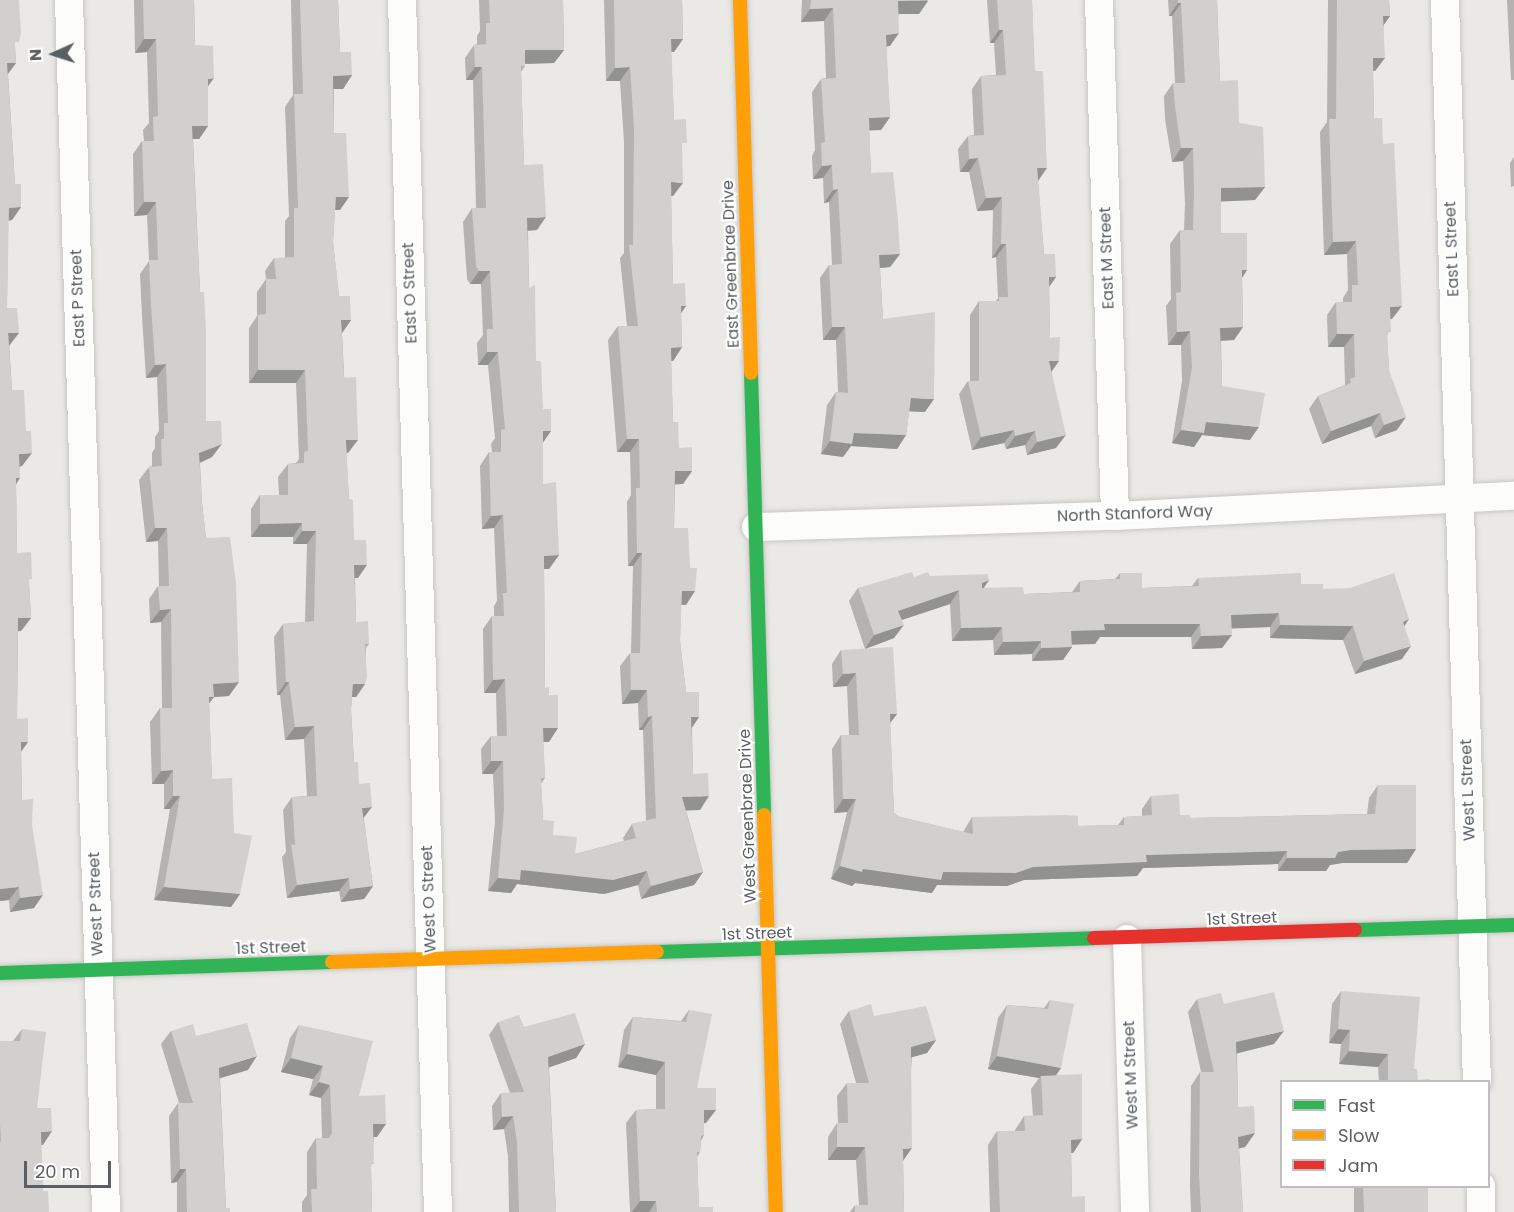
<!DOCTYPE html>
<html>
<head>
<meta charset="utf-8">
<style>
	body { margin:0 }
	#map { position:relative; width:1514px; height:1212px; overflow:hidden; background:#ebe9e5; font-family:Poppins,sans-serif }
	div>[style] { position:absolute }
	.roads { filter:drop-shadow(0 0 2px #c6c6c5) drop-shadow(0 0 2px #c6c6c5) }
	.street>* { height:28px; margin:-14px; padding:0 14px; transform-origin:14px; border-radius:14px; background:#fcfcfb }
	.fast>* { height:14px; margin:-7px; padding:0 7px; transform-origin:7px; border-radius:7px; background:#30b455 }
	.slow>* { height:14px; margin:-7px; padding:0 7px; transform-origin:7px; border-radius:7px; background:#ff9f0a }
	.jam>* { height:14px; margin:-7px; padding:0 7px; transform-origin:7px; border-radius:7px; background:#e5322d }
	.wall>* { inset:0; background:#b4b3b1 }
	.shaded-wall>* { inset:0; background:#929290 }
	.building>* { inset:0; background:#d1d0ce }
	span { translate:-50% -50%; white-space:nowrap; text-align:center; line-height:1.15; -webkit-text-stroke:4.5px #fff; paint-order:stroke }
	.street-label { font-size:16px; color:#5a5f63 }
	.legend { position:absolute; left:1280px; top:1080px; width:210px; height:108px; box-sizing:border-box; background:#fff; border:2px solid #bdbfc1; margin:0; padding:8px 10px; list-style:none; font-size:18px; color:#5a5f63 }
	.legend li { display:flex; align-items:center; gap:12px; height:30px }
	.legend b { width:30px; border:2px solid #bdbfc1 }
	.north { position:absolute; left:24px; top:24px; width:60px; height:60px; -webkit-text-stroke:4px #fff; paint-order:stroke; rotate:267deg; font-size:16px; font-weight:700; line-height:24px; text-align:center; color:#5a5f63 }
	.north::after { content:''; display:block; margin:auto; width:21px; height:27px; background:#5a5f63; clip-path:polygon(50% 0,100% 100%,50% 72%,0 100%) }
	.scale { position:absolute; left:24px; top:1161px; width:87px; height:27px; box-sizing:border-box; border:3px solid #5a5f63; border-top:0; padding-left:8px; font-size:18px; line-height:21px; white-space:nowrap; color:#5a5f63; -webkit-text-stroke:4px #fff; paint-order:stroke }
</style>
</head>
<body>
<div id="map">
	<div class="roads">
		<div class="street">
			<div style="left:69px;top:0;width:1213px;rotate:88.25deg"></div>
			<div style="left:402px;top:0;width:1213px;rotate:88.3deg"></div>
			<div style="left:1099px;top:0;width:516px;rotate:88.22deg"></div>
			<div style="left:1445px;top:0;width:1082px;rotate:88.31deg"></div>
			<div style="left:756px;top:527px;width:359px;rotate:-1.8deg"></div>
			<div style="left:1115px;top:516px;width:400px;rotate:-2.9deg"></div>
			<div style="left:1127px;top:939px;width:273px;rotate:88.3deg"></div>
			<div style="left:1481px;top:1186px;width:26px;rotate:90deg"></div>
		</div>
		<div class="fast">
			<div style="left:751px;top:373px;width:442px;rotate:88.3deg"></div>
			<div style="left:1355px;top:930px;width:159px;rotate:-1.8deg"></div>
			<div style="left:657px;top:952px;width:437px;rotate:-1.8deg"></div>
			<div style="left:0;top:973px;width:332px;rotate:-1.9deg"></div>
		</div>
		<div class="slow">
			<div style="left:740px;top:0;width:373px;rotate:88.3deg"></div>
			<div style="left:764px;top:815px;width:397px;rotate:88.3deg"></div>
			<div style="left:332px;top:962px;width:325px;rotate:-1.8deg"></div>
		</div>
		<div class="jam">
			<div style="left:1094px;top:938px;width:261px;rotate:-1.8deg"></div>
		</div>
	</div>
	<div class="wall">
		<div style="clip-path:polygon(0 0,15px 48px,16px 63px,8px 74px,15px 184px,21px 207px,12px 220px,8px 221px,7px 308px,12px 390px,22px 466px,20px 467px,16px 485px,17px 553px,29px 584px,31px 618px,21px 631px,18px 631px,17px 719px,21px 752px,22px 800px,32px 825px,34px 908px,10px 912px,9px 900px,0 901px)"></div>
		<div style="clip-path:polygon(134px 0,194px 0,195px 45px,208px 87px,208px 126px,199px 139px,193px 139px,206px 421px,212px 457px,200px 463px,202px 503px,206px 538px,229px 696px,214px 697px,209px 703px,212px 779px,234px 833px,240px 894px,231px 907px,154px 900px,170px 809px,164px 809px,164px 784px,152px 784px,150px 722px,160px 708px,162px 708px,161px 622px,150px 623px,149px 599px,158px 586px,159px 586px,158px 541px,146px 542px,139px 480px,149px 467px,152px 466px,152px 453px,155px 448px,155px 437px,159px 431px,157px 377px,146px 378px,142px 317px,140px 274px,149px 261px,147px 215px,134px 216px,133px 154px,142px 141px,144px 141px,143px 130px,149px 123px,147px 52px,135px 53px)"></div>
		<div style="clip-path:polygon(291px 0,338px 0,340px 52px,352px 75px,343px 89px,334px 89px,334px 133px,340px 210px,335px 210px,333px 242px,339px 296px,351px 320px,342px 333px,348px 453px,346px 453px,349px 499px,358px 578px,355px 578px,356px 622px,369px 644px,366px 648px,365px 684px,356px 697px,352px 697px,351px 709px,354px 762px,359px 784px,373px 886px,364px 899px,341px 902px,339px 891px,287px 898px,282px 857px,286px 852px,283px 810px,292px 797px,307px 796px,304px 739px,285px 740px,280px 695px,277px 695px,274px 637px,283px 624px,305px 622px,307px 544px,293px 544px,293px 537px,251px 537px,251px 509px,260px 495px,279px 495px,278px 477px,288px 464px,296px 463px,299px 459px,296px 383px,249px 383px,249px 328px,257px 316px,257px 292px,266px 279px,265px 271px,274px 258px,285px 258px,285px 221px,289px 216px,285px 107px,293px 95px)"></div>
		<div style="clip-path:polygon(479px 0,563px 0,564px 50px,554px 63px,525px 64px,525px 66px,521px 72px,524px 165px,537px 230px,528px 231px,529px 288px,536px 361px,543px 409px,551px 431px,543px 442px,543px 484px,559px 555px,549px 569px,544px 569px,545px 688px,549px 742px,543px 742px,545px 778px,541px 784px,543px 820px,553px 835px,575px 854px,624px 841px,623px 838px,632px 824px,646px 821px,643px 730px,639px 730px,638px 703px,622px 704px,620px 666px,630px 653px,631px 653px,633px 566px,628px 566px,627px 502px,631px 495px,630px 452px,617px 452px,608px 340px,618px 326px,627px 326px,620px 258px,624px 253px,624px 142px,620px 81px,606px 81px,604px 0,682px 0,683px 39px,674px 52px,671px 52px,674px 120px,682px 149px,673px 196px,671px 196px,673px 284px,686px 306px,681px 313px,682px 347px,673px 361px,671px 361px,673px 422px,679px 448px,692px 471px,683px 484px,675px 484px,674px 528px,686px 605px,681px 604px,680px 641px,686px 692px,699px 717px,692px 728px,693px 774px,700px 810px,686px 810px,703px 872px,694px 885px,641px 899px,638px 885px,604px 894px,517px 884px,511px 893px,488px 891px,495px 822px,493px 774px,482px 774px,481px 749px,491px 736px,497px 736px,496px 693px,484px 693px,483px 629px,492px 616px,494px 616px,494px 606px,497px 601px,494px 528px,482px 529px,480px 466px,489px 452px,492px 452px,491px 444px,495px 438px,488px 365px,478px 365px,477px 343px,483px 335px,481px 284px,470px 284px,467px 279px,463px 222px,472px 208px,476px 208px,473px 80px,466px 80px,465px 58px,474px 45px,477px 44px,477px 36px,480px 31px)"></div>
		<div style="clip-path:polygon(802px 0,928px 0,919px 14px,899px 14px,890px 46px,886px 46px,890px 117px,881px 130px,869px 130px,871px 173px,900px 254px,890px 267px,880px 268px,883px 319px,925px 412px,909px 411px,906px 435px,897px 449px,851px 446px,843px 457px,821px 454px,827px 405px,836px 392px,838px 392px,836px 340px,823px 340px,820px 278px,829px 265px,832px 265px,829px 202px,824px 203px,823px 178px,813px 179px,812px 156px,815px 150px,812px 92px,821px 79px,826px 78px,824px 21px,801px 22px)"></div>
		<div style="clip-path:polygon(987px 0,1032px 0,1038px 181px,1044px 254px,1056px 277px,1049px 286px,1050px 338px,1056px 448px,1027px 455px,1025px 445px,1006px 449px,1004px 443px,972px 450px,959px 394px,968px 381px,970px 381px,970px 315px,979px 301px,996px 301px,998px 298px,996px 257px,992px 258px,993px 210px,977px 211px,969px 172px,960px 172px,958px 149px,968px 136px,974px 135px,972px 89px,981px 76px,996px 75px,994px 43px,990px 43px)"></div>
		<div style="clip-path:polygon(1168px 0,1217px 0,1220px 81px,1239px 123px,1265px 187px,1255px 200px,1221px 201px,1221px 233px,1247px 270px,1242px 278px,1243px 327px,1234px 340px,1221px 341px,1222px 386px,1250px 440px,1202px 435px,1194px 447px,1172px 443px,1182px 381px,1181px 345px,1168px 345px,1166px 306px,1171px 299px,1170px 244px,1180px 230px,1184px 230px,1185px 204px,1183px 161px,1172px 162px,1165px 119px,1164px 96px,1173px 83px,1175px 83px,1172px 16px,1169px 16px)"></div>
		<div style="clip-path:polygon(1328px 0,1389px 0,1390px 16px,1384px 24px,1375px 71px,1373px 71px,1374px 118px,1383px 144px,1392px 319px,1390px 319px,1387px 337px,1389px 370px,1397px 430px,1375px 438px,1371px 426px,1322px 444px,1309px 409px,1318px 396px,1345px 385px,1344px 347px,1328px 347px,1327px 315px,1336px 302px,1343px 302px,1343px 298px,1348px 290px,1347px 254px,1324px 255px,1320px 132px,1327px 122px)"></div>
		<div style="clip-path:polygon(1507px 0,1514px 0,1514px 80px,1511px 80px)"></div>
		<div style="clip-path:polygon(1514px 157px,1514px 186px,1511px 187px,1510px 163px)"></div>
		<div style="clip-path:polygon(1120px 573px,1142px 588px,1192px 586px,1198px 578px,1301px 584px,1323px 589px,1409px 619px,1404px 626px,1402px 659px,1355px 674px,1343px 640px,1270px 638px,1270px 627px,1231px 628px,1222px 648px,1192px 649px,1191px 637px,1100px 637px,1095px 644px,1072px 644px,1072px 647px,1063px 660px,1032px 661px,1032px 654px,994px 655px,993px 640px,952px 641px,950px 604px,902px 620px,894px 638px,865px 649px,849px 601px,858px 588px,914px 577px,989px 580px,983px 588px,1024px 594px,1072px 592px,1080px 581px,1115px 579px)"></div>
		<div style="clip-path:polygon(841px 650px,897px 714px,890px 723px,894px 813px,900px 817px,963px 832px,972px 817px,1078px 826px,1118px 825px,1124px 817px,1142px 816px,1142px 809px,1151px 796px,1180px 815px,1190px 818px,1367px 814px,1369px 798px,1378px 785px,1416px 849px,1407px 863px,1342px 863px,1330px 865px,1326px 871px,1278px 871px,1278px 864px,1143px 868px,1137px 876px,1024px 880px,1007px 886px,937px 885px,932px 893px,855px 883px,852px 886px,831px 879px,847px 812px,834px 813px,832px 749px,841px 735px,849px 735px,847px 686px,833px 687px,832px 664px)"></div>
		<div style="clip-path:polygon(1341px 991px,1414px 1069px,1418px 1080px,1430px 1082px,1379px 1082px,1378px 1067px,1339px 1064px,1341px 1044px,1329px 1043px,1332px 1004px)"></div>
		<div style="clip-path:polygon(1197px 999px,1224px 1004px,1274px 1044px,1237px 1053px,1238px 1107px,1255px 1133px,1245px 1147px,1239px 1148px,1243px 1212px,1191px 1212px,1190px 1187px,1191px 1086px,1200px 1072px,1201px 1072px,1188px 1012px)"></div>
		<div style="clip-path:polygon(1050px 1000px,1061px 1068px,1056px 1075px,1082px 1139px,1073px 1153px,1071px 1153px,1072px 1197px,1085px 1212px,990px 1212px,988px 1145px,997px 1131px,1015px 1131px,1015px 1130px,1024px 1116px,1033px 1116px,1031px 1089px,1039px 1078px,988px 1069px,998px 1018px,1007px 1005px,1044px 1008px)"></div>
		<div style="clip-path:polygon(689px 1010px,697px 1088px,706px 1123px,704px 1123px,704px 1135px,701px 1141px,700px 1152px,697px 1157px,699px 1207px,713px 1212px,630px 1212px,626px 1123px,636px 1110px,656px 1109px,656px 1075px,618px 1067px,624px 1030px,633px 1017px,681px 1021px)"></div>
		<div style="clip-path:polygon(849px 1011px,874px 1016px,936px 1040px,927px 1053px,912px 1057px,903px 1161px,904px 1212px,850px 1212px,855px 1205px,859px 1205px,856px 1160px,828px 1160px,828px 1137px,837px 1123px,838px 1123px,837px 1096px,847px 1083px,856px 1083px,840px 1024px)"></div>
		<div style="clip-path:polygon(498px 1022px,524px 1027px,585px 1044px,576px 1058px,549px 1067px,556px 1212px,509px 1212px,508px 1156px,504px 1129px,493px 1130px,492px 1106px,501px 1093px,510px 1093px,489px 1035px)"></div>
		<div style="clip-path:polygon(299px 1025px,359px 1096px,377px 1137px,374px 1137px,371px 1169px,372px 1212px,302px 1212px,302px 1202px,307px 1195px,307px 1152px,316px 1138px,322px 1138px,321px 1098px,309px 1095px,313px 1079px,281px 1072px,290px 1038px)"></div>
		<div style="clip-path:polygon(22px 1029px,43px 1145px,41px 1145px,43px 1191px,0 1212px,0 1041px,13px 1041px)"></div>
		<div style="clip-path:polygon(171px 1031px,196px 1036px,248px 1070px,220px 1078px,226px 1208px,230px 1212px,177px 1212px,177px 1182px,171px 1183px,169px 1116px,178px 1103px,179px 1103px,161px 1044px)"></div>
		<div style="clip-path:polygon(1354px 1186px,1428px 1186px,1428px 1212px,1354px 1212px)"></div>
	</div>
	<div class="shaded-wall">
		<div style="clip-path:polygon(898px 1px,928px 1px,919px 14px,889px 14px)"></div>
		<div style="clip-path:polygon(1178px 3px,1181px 3px,1172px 16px,1169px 16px)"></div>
		<div style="clip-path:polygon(833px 8px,824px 21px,801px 22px,810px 9px)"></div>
		<div style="clip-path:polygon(1383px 16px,1390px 16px,1381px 29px)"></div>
		<div style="clip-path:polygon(999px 30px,1003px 30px,994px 43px,990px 43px)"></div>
		<div style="clip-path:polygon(899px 33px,890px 46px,876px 48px,886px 35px)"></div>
		<div style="clip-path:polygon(144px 39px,156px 39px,147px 52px,135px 53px)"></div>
		<div style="clip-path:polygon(671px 39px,683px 39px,674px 52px,661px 52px)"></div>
		<div style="clip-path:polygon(525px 50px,564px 50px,554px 63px,516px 64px)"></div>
		<div style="clip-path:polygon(1373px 58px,1385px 58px,1375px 71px,1363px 71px)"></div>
		<div style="clip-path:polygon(7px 63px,16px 63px,6px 76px)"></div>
		<div style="clip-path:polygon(475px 67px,482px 67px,473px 80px,466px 80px)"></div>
		<div style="clip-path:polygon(630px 67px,620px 81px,606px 81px,615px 68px)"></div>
		<div style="clip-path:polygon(352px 75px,343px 89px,324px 89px,333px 76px)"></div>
		<div style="clip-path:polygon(214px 78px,204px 92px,208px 79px)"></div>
		<div style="clip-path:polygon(890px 117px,881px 130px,859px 131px,869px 118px)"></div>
		<div style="clip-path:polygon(192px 126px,208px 126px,199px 139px,183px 139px)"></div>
		<div style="clip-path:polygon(1181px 148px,1193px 148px,1183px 161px,1172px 162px)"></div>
		<div style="clip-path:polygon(978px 158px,969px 172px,960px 172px,969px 159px)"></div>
		<div style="clip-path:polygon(832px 165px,823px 178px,813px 179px,822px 166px)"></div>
		<div style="clip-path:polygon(1037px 168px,1047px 168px,1038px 181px)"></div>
		<div style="clip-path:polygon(671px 182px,683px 183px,673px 196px,662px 195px)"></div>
		<div style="clip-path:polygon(1265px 187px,1255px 200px,1211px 202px,1221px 188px)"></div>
		<div style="clip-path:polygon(838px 189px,829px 202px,824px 203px,833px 190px)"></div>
		<div style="clip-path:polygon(336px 197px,349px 197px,340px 210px,327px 210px)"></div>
		<div style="clip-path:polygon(1002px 197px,993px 210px,977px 211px,986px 198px)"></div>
		<div style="clip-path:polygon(144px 202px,156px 202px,147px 215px,134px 216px)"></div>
		<div style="clip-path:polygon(21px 207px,12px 220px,0 221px,9px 208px)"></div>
		<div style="clip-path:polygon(546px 217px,537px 230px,518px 231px,527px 218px)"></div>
		<div style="clip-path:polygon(1356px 241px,1347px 254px,1324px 255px,1333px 242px)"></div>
		<div style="clip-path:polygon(1001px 244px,1006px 244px,996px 257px,992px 258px)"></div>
		<div style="clip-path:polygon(900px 254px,890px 267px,870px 269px,879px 255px)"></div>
		<div style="clip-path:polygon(1242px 270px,1247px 270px,1238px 284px)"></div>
		<div style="clip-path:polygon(479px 271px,490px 271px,481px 284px,470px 284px)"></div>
		<div style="clip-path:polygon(1049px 277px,1056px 277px,1047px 290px)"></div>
		<div style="clip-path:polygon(681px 306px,686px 306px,677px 319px)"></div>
		<div style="clip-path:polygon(1402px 306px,1392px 319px,1381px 320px,1390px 307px)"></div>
		<div style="clip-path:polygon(341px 320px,351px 320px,342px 333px)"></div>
		<div style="clip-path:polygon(832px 327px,845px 327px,836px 340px,823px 340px)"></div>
		<div style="clip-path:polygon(1243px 327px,1234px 340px,1211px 341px,1220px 328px)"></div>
		<div style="clip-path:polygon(1190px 331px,1181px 345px,1168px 345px,1177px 332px)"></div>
		<div style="clip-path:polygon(8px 333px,19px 333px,9px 346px)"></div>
		<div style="clip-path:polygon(1337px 334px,1354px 334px,1344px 347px,1328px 347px)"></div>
		<div style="clip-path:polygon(682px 347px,673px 361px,662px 361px,671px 348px)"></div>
		<div style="clip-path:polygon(487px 352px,498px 352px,488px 365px,478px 365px)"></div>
		<div style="clip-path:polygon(1049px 361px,1059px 361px,1050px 374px)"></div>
		<div style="clip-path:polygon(166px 364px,157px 377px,146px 378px,155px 365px)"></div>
		<div style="clip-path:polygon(258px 370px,305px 370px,296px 383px,249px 383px)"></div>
		<div style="clip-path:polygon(911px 398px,934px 399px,925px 412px,901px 411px)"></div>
		<div style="clip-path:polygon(1380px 413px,1371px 426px,1322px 444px,1331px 431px)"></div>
		<div style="clip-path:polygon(1406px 417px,1397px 430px,1375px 438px,1384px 425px)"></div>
		<div style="clip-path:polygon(1206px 422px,1259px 427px,1250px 440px,1202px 435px,1194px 447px,1172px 443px,1181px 430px)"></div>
		<div style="clip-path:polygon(1014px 430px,1004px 443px,972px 450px,981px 437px)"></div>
		<div style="clip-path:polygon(543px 431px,551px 431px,542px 444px)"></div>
		<div style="clip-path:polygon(1035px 431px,1025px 445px,1006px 449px,1015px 436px)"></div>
		<div style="clip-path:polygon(854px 433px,906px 435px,897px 449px,851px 446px,843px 457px,821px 454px,830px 441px)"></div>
		<div style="clip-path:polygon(1066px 435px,1056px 448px,1027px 455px,1037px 442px)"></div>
		<div style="clip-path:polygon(627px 439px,639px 439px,630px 452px,617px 452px)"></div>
		<div style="clip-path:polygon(346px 440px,358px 440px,348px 453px,336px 453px)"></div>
		<div style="clip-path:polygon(222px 444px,212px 457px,190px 467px,199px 453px)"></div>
		<div style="clip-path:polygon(32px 453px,22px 466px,9px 467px,19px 454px)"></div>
		<div style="clip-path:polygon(675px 471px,692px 471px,683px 484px,666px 485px)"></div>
		<div style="clip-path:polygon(16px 478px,20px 478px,11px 492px)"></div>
		<div style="clip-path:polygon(503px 515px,494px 528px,482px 529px,491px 516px)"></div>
		<div style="clip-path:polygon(302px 523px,293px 537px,251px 537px,260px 524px)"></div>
		<div style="clip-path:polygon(155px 528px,167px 528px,158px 541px,146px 542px)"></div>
		<div style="clip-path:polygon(302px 531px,316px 531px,307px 544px,293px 544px)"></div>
		<div style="clip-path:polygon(637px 553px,642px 553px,633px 566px,628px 566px)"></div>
		<div style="clip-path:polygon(559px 555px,549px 569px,535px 569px,544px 556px)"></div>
		<div style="clip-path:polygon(354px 565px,367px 565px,358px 578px,345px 578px)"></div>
		<div style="clip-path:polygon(989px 580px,980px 594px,982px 583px)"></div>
		<div style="clip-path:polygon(959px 590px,950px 604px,889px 624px,898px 611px)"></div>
		<div style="clip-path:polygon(682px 591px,695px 591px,686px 605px,673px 604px)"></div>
		<div style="clip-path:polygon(171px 609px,161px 622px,150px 623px,160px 610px)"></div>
		<div style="clip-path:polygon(1279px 613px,1270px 627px,1221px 629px,1231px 615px)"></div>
		<div style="clip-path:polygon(18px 618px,31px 618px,21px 631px,9px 632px)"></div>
		<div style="clip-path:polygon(1409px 619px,1400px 633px,1403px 622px)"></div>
		<div style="clip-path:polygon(1104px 624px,1200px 624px,1191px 637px,1100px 637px,1095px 644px,1062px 645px,1071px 631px)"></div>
		<div style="clip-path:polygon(904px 625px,894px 638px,865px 649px,874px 635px)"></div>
		<div style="clip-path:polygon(1280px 625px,1353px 626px,1343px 640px,1270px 638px)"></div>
		<div style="clip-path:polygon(1002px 627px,993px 640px,952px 641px,961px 628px)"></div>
		<div style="clip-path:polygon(1232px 635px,1222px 648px,1192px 649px,1201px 636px)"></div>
		<div style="clip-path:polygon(1041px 641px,1032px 654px,994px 655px,1003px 642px)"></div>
		<div style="clip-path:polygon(1411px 646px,1402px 659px,1355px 674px,1364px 661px)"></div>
		<div style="clip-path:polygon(1072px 647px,1063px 660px,1032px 661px,1041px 648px)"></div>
		<div style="clip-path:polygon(856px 673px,847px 686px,833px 687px,843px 674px)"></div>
		<div style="clip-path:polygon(505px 679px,496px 693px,484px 693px,493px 680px)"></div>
		<div style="clip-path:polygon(239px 682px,229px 696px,214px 697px,204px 710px,213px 684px)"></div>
		<div style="clip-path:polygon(286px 682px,289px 682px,280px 695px,277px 695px)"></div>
		<div style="clip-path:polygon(353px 684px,365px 684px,356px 697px,344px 697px)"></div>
		<div style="clip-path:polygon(631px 690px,647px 690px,638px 703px,622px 704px)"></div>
		<div style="clip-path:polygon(890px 714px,897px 714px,887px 727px)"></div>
		<div style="clip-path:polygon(652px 716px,643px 730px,639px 730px,648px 717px)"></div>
		<div style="clip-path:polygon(691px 717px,699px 717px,690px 730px)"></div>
		<div style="clip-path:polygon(314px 726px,304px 739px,285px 740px,295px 727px)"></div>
		<div style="clip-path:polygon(543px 728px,558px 728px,549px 742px,533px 742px)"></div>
		<div style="clip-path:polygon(21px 742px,28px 742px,19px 755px)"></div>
		<div style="clip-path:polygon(491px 761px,503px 761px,493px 774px,482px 774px)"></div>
		<div style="clip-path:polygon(173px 770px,164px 784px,152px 784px,161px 771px)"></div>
		<div style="clip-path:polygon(173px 796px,180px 796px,170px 809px,164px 809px)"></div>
		<div style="clip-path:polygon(709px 796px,700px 810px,673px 811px,682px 797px)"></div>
		<div style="clip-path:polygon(843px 799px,856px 799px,847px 812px,834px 813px)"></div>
		<div style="clip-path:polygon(372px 807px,362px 820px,362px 808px)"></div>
		<div style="clip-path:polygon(1416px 849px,1407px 863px,1342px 863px,1330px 865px,1326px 871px,1278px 871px,1287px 858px,1351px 850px)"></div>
		<div style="clip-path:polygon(1287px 851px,1278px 864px,1143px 868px,1137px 876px,1024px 880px,1007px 886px,937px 885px,932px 893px,855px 883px,852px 886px,831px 879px,840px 866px,863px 869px,943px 872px,1033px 867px,1146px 855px)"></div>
		<div style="clip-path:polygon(521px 870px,647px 871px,638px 885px,604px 894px,517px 884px,511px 893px,488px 891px,498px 878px)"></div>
		<div style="clip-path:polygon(703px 872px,694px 885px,641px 899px,651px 886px)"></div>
		<div style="clip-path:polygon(349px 878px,339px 891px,287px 898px,297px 885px)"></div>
		<div style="clip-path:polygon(373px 886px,364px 899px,341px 902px,350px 889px)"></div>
		<div style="clip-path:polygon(19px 887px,9px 900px,0 901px,0 889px)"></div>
		<div style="clip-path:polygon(164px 887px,240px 894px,231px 907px,154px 900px)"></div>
		<div style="clip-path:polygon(43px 895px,34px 908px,10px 912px,20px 898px)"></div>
		<div style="clip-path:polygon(1338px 1029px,1350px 1030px,1341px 1044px,1329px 1043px)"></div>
		<div style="clip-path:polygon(1284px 1031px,1274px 1044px,1227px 1056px,1236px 1042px)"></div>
		<div style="clip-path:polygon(936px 1040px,927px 1053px,902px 1060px,911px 1047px)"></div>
		<div style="clip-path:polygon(585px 1044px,576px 1058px,539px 1071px,548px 1057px)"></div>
		<div style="clip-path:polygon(1349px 1051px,1388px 1054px,1378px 1067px,1339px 1064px)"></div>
		<div style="clip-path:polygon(627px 1054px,665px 1062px,656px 1075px,618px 1067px)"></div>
		<div style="clip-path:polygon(257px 1056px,248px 1070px,210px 1081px,219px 1068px)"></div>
		<div style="clip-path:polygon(997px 1056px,1061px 1068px,1052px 1081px,1041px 1076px,1039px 1078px,988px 1069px)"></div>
		<div style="clip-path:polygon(291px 1058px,323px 1066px,313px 1079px,281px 1072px)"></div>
		<div style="clip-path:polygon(319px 1082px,330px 1085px,321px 1098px,309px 1095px)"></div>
		<div style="clip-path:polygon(704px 1110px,716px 1110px,706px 1123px,695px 1124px)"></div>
		<div style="clip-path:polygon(513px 1116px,504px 1129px,493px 1130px,502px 1117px)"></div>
		<div style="clip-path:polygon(373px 1124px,386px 1124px,377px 1137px,364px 1137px)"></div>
		<div style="clip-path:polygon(52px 1131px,43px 1145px,31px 1145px,41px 1132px)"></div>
		<div style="clip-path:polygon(1255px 1133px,1245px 1147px,1229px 1151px,1238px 1137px)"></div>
		<div style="clip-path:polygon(1082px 1139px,1073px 1153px,1061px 1153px,1071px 1140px)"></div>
		<div style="clip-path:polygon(837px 1147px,865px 1147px,856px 1160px,828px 1160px)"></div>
		<div style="clip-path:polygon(912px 1148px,903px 1161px,903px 1149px)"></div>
		<div style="clip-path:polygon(180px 1169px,186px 1169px,177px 1182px,171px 1183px)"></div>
		<div style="clip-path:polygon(640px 1201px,656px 1201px,649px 1212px,632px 1212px)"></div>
	</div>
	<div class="building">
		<div style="clip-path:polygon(0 0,19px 0,21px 33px,19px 42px,15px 42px,16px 63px,7px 63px,15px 184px,21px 184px,21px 207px,9px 208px,7px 308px,17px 308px,19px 333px,8px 333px,12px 390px,24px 390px,26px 431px,31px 431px,32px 453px,19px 454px,20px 478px,16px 478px,17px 553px,31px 552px,32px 579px,29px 579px,31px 618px,18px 618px,17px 719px,28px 718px,28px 742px,21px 742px,22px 800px,33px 799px,32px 825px,43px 895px,20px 898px,19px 887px,0 889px)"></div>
		<div style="clip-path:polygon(143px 0,194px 0,195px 45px,213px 46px,214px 78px,208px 79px,208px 126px,192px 126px,200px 292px,204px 292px,206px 331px,206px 421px,221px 421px,222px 444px,199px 453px,202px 503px,206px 538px,230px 537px,236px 583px,239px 682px,213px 684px,214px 697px,209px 697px,212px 779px,232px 778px,234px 833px,252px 836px,240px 894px,164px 887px,180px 796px,173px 796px,173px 770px,161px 771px,160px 708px,172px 708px,171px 609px,160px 610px,158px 586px,169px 586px,167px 528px,155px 528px,149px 467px,162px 466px,161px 439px,164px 439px,164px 423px,168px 423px,166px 364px,155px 365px,151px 304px,149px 260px,158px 260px,156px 202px,144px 202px,142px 141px,154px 141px,153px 117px,158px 116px,156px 39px,144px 39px)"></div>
		<div style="clip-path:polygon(300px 0,338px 0,340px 52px,351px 52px,352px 75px,333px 76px,334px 133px,346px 133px,349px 197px,336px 197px,333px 242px,339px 296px,350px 296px,351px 320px,341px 320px,344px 378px,356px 377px,358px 440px,346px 440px,349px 499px,353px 500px,354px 540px,366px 540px,367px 565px,354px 565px,356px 622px,368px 621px,369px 644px,365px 644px,367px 677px,365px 684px,353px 684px,351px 709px,354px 762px,358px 762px,359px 784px,370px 783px,372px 807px,362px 808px,373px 886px,350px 889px,349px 878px,297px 885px,291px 844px,295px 845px,292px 797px,317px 796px,314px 726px,295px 727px,289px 682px,286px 682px,283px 624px,314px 621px,316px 531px,302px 531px,302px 523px,260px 524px,260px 495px,288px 495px,288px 464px,304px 463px,304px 452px,308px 451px,305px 370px,258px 370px,258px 315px,266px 314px,266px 279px,276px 279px,274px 258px,294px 257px,294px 208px,298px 208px,294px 94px,303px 94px)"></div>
		<div style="clip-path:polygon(489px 0,563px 0,564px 50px,525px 50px,525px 66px,521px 66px,524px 165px,543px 164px,546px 217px,527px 218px,529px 288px,535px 285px,536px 361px,541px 361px,543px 409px,551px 409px,551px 431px,543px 431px,543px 484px,556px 482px,559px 555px,544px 556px,545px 688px,549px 687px,549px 695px,558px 695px,558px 728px,543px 728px,545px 778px,541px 778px,543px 820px,554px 821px,553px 835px,577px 837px,575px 854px,636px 838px,632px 824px,656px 818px,652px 716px,648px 717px,647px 690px,631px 690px,630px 653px,640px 653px,642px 553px,637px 553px,636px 488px,640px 488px,639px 439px,627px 439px,618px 326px,638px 326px,629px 245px,633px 245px,634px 129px,630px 67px,615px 68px,614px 0,682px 0,683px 39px,671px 39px,674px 120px,686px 119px,687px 143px,682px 143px,683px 183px,671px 182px,673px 284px,685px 283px,686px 306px,681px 306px,682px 347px,671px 348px,673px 422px,678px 422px,679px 448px,692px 447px,692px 471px,675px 471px,674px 528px,688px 528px,690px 568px,697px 568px,695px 591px,682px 591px,680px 641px,686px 692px,699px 692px,699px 717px,691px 717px,693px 774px,708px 773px,709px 796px,682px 797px,703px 872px,651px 886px,647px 871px,613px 880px,521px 870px,520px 880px,498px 878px,504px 809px,503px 761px,491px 761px,491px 736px,507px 736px,505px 679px,493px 680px,492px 616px,504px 616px,503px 593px,507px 593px,503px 515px,491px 516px,489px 452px,501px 452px,501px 430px,505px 429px,498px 352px,487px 352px,487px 329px,493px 329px,490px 271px,479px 271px,476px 266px,472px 208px,486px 208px,482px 67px,475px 67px,474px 45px,486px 44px,486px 23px,490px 23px)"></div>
		<div style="clip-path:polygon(811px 0,928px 0,898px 1px,899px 33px,886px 35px,890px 117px,869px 118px,871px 173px,893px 172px,898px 220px,900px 254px,879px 255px,883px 319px,935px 312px,934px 399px,911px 398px,906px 435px,854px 433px,852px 444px,830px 441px,836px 392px,848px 393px,845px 327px,832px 327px,829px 265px,842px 264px,838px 189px,833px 190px,832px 165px,822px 166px,821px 143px,825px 142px,821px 79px,836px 78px,833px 8px,810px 9px)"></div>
		<div style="clip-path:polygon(997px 0,1032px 0,1035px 71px,1043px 71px,1047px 168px,1037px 168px,1044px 254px,1055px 254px,1056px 277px,1049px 277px,1050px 338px,1060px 337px,1059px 361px,1049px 361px,1066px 435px,1037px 442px,1035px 431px,1015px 436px,1014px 430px,981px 437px,968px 381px,979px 381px,979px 301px,999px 301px,999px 297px,1008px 297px,1006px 244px,1001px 244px,1002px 197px,986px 198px,978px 158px,969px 159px,968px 136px,984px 135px,981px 76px,1006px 75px,1003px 30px,999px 30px)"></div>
		<div style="clip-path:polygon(1178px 0,1217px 0,1220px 81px,1238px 80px,1239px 123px,1263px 127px,1265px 187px,1221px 188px,1221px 233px,1247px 233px,1247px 270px,1242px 270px,1243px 327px,1220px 328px,1222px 386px,1265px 393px,1259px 427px,1206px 422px,1204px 433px,1181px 430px,1192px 368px,1190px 331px,1177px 332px,1176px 293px,1181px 292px,1180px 230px,1193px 230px,1194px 191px,1193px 148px,1181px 148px,1175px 106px,1173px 83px,1185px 83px,1181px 3px,1178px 3px)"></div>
		<div style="clip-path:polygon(1337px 0,1389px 0,1390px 16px,1383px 16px,1385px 58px,1373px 58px,1374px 118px,1382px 118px,1383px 144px,1394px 143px,1402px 306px,1390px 307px,1391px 332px,1387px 332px,1389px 370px,1406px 417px,1384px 425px,1380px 413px,1331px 431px,1318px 396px,1351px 383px,1350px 379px,1355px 377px,1354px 334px,1337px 334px,1336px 302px,1352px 302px,1352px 285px,1358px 285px,1356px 241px,1333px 242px,1329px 119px,1336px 119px)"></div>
		<div style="clip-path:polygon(912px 572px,914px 577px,928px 572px,930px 576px,988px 574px,989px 580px,982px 583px,982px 588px,1023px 587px,1024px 594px,1080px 592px,1080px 581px,1120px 579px,1120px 573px,1142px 573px,1142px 588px,1199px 586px,1198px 578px,1301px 573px,1301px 584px,1323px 584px,1323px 589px,1350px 588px,1394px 573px,1409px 619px,1403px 622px,1411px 646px,1364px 661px,1353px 626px,1280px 625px,1279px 613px,1231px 615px,1232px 635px,1201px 636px,1200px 624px,1104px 624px,1105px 630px,1071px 631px,1072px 647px,1041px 648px,1041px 641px,1003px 642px,1002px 627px,961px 628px,959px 590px,898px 611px,904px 625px,874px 635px,858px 588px)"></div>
		<div style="clip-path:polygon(893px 647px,897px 714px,890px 714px,894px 813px,900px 817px,973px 834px,972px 817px,1066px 815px,1078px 816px,1078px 826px,1124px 825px,1124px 817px,1152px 815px,1151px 796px,1179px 794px,1180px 815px,1190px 815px,1190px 818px,1375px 814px,1378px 785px,1416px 785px,1416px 849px,1351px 850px,1338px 852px,1335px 858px,1287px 858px,1287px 851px,1146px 855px,1147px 862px,1033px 867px,1016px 873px,943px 872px,941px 880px,863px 869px,862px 872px,840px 866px,856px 799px,843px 799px,841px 735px,859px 735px,856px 673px,843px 674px,841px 650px)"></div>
		<div style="clip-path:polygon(1341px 991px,1420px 997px,1414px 1069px,1417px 1069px,1418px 1080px,1430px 1079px,1430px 1082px,1388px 1082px,1388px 1054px,1349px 1051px,1350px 1030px,1338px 1029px)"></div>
		<div style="clip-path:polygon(1274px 992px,1284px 1031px,1236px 1042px,1238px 1107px,1254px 1106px,1255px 1133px,1238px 1137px,1243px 1212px,1201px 1212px,1199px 1174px,1200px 1072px,1214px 1072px,1197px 999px,1221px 993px,1224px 1004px)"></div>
		<div style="clip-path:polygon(1050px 1000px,1074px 1004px,1061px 1068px,997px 1056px,1007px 1005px,1048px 1009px)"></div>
		<div style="clip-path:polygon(871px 1004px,874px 1016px,926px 1006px,936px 1040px,911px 1047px,912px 1148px,903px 1149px,904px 1212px,855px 1212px,855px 1205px,868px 1205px,865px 1147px,837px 1147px,837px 1123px,848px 1123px,847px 1083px,869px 1083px,849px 1011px)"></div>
		<div style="clip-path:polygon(689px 1010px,712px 1014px,697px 1088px,716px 1088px,716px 1110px,704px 1110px,704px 1135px,701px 1136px,700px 1152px,697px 1152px,699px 1207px,713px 1207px,713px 1212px,657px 1212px,656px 1201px,640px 1201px,636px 1110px,665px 1109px,665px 1062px,627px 1054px,633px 1017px,686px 1022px)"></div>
		<div style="clip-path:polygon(575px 1013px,585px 1044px,548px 1057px,556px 1212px,519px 1212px,517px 1142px,513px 1116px,502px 1117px,501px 1093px,524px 1092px,498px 1022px,519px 1015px,524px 1027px)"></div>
		<div style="clip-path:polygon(247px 1023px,257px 1056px,219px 1068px,226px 1208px,230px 1208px,230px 1212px,187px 1212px,186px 1169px,180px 1169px,178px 1103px,193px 1103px,171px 1031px,193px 1024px,196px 1036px)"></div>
		<div style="clip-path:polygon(299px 1025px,373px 1041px,359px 1096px,385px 1095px,386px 1124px,373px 1124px,374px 1164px,371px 1164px,372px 1212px,312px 1212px,311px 1189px,317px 1189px,316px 1138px,329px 1138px,332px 1133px,330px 1085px,319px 1082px,323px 1066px,291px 1058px)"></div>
		<div style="clip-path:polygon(22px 1029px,46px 1032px,37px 1108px,51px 1108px,52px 1131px,41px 1132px,43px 1191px,48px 1191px,49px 1212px,0 1212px,0 1142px,1px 1141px,0 1123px,0 1041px,20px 1041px)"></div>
		<div style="clip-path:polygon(1082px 1074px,1082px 1139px,1071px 1140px,1072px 1197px,1085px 1196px,1085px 1212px,1000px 1212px,997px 1131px,1025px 1131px,1024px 1116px,1043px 1115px,1041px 1076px)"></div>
		<div style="clip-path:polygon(1363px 1186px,1428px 1186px,1428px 1212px,1364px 1212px)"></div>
	</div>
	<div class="street-label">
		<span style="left:1452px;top:249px;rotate:-92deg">East L Street</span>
		<span style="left:1107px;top:258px;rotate:-92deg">East M Street</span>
		<span style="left:731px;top:264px;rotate:-92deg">East Greenbrae Drive</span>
		<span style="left:410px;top:293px;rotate:-92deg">East O Street</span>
		<span style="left:78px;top:298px;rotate:-92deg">East P Street</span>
		<span style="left:1135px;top:514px;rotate:-2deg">North Stanford Way</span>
		<span style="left:1468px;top:790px;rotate:-92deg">West L Street</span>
		<span style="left:748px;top:816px;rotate:-92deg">West Greenbrae Drive</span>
		<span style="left:429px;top:899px;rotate:-92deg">West O Street</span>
		<span style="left:96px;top:904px;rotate:-92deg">West P Street</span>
		<span style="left:1242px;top:919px;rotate:-2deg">1st Street</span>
		<span style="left:757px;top:934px;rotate:-2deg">1st Street</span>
		<span style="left:271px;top:948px;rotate:-2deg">1st Street</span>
		<span style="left:1131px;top:1075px;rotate:-92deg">West M Street</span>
	</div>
	<ul class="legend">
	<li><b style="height:8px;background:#30b455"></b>Fast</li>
	<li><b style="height:8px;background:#ff9f0a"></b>Slow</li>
	<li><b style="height:8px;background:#e5322d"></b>Jam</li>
	</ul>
	<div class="north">N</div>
	<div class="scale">20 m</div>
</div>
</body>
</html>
